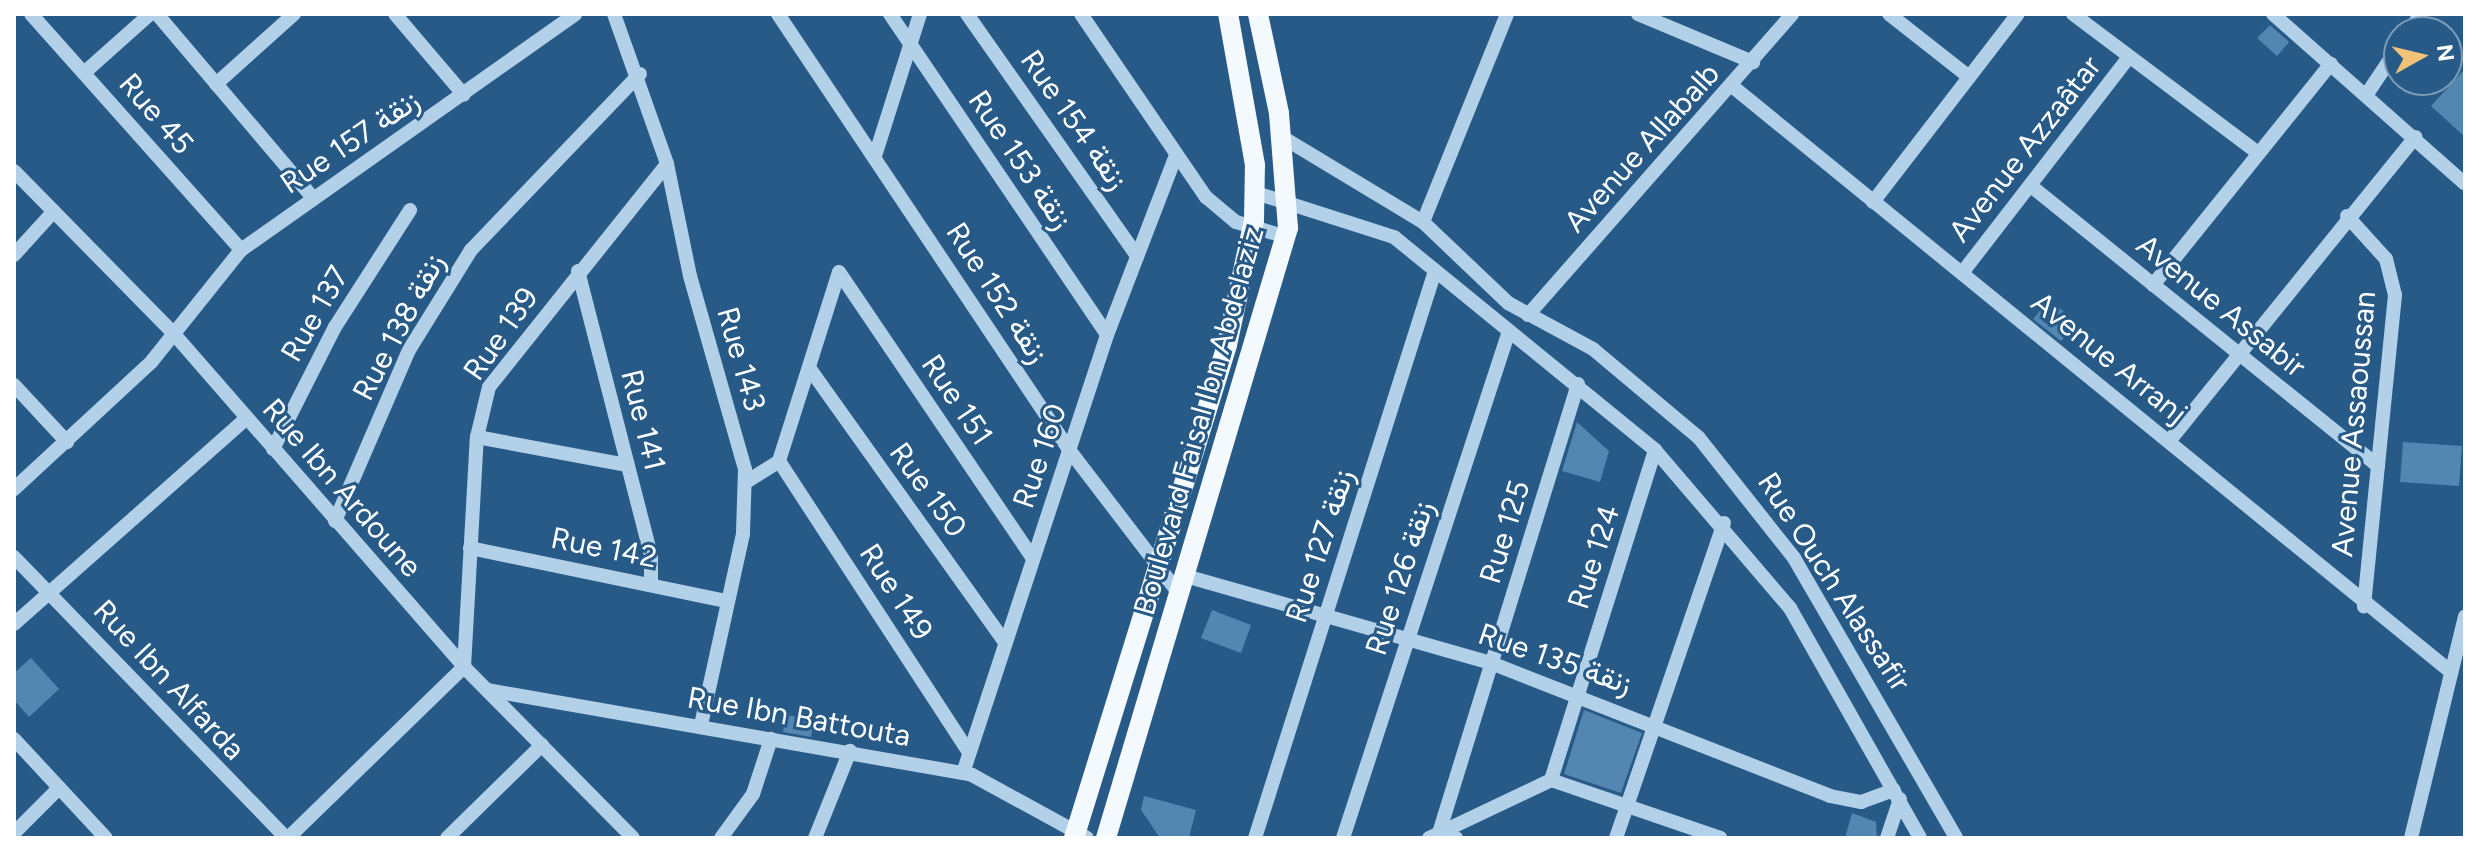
<!DOCTYPE html>
<html>
<head>
<meta charset="utf-8">
<style>
	body { margin:0 }
	#map { position:relative; width:2479px; height:852px; overflow:hidden; background:#275a87; font-family:Figtree,Vazirmatn,sans-serif }
	div>[style] { position:absolute }
	.building>* { inset:0; background:#5386b0 }
	.minor>* { height:14px; margin:-7px; padding:0 7px; transform-origin:7px; border-radius:7px; background:#b2d0e8 }
	.major>* { height:20px; margin:-10px; padding:0 10px; transform-origin:10px; border-radius:10px; background:#f4f9fe }
	span { translate:-50% -50%; white-space:nowrap; text-align:center; line-height:1.15; -webkit-text-stroke:6px #275a87; paint-order:stroke }
	.street-label { font-size:30px; color:#fff }
	.frame { position:absolute; inset:0; border:16px solid #fff; pointer-events:none }
	.north { position:absolute; left:2383px; top:16px; width:80px; height:80px; box-sizing:border-box; background:#275a87; border:2px solid #7d9cb7; border-radius:50%; rotate:82deg; font-size:22px; font-weight:700; line-height:32px; text-align:center; color:#fff }
	.north::after { content:''; display:block; margin:auto; width:28px; height:36px; background:#f1c277; clip-path:polygon(50% 0,100% 100%,50% 72%,0 100%) }
</style>
</head>
<body>
<div id="map">
	<div class="building">
		<div style="clip-path:polygon(2270px 25px,2289px 42px,2277px 56px,2257px 38px)"></div>
		<div style="clip-path:polygon(2465px 69px,2465px 137px,2431px 106px)"></div>
		<div style="clip-path:polygon(2049px 300px,2077px 322px,2061px 341px,2033px 319px)"></div>
		<div style="clip-path:polygon(1577px 422px,1609px 451px,1600px 482px,1562px 471px)"></div>
		<div style="clip-path:polygon(2403px 442px,2462px 446px,2459px 486px,2400px 482px)"></div>
		<div style="clip-path:polygon(1212px 610px,1251px 625px,1241px 653px,1201px 638px)"></div>
		<div style="clip-path:polygon(31px 658px,59px 689px,29px 717px,14px 700px,14px 673px)"></div>
		<div style="clip-path:polygon(1584px 710px,1642px 733px,1621px 793px,1564px 774px)"></div>
		<div style="clip-path:polygon(786px 715px,814px 720px,811px 737px,783px 732px)"></div>
		<div style="clip-path:polygon(1144px 796px,1196px 810px,1189px 838px,1160px 838px,1141px 810px)"></div>
		<div style="clip-path:polygon(1852px 813px,1876px 822px,1877px 838px,1845px 838px)"></div>
	</div>
	<div class="minor">
		<div style="left:31px;top:14px;width:316px;rotate:48.3deg"></div>
		<div style="left:157px;top:14px;width:241px;rotate:49.7deg"></div>
		<div style="left:395px;top:14px;width:106px;rotate:49.6deg"></div>
		<div style="left:614px;top:14px;width:159px;rotate:70.5deg"></div>
		<div style="left:667px;top:164px;width:114px;rotate:78.4deg"></div>
		<div style="left:690px;top:276px;width:201px;rotate:74.1deg"></div>
		<div style="left:745px;top:469px;width:65px;rotate:91.8deg"></div>
		<div style="left:743px;top:534px;width:196px;rotate:102.4deg"></div>
		<div style="left:778px;top:14px;width:526px;rotate:56.25deg"></div>
		<div style="left:1070px;top:451px;width:181px;rotate:52.6deg"></div>
		<div style="left:890px;top:14px;width:387px;rotate:55.9deg"></div>
		<div style="left:967px;top:14px;width:296px;rotate:54.9deg"></div>
		<div style="left:1081px;top:14px;width:222px;rotate:55.7deg"></div>
		<div style="left:1206px;top:197px;width:39px;rotate:40deg"></div>
		<div style="left:1236px;top:222px;width:53px;rotate:16.4deg"></div>
		<div style="left:1638px;top:14px;width:125px;rotate:22.7deg"></div>
		<div style="left:1889px;top:14px;width:102px;rotate:38.2deg"></div>
		<div style="left:2073px;top:14px;width:230px;rotate:36.9deg"></div>
		<div style="left:2273px;top:14px;width:256px;rotate:41.5deg"></div>
		<div style="left:2408px;top:32px;width:22px;rotate:-54deg"></div>
		<div style="left:85px;top:72px;width:87px;rotate:-41.7deg"></div>
		<div style="left:216px;top:84px;width:105px;rotate:-41.9deg"></div>
		<div style="left:1732px;top:86px;width:928px;rotate:39.18deg"></div>
		<div style="left:2367px;top:94px;width:58px;rotate:-56.3deg"></div>
		<div style="left:1282px;top:137px;width:165px;rotate:31.1deg"></div>
		<div style="left:1423px;top:222px;width:117px;rotate:43.6deg"></div>
		<div style="left:1508px;top:303px;width:97px;rotate:28.4deg"></div>
		<div style="left:1593px;top:349px;width:138px;rotate:40deg"></div>
		<div style="left:1699px;top:438px;width:153px;rotate:51.6deg"></div>
		<div style="left:1794px;top:558px;width:323px;rotate:59.9deg"></div>
		<div style="left:875px;top:156px;width:149px;rotate:-72.4deg"></div>
		<div style="left:14px;top:171px;width:228px;rotate:45.5deg"></div>
		<div style="left:174px;top:334px;width:442px;rotate:48.9deg"></div>
		<div style="left:464px;top:667px;width:240px;rotate:45.3deg"></div>
		<div style="left:2031px;top:186px;width:446px;rotate:38.9deg"></div>
		<div style="left:1256px;top:193px;width:145px;rotate:17.7deg"></div>
		<div style="left:1394px;top:237px;width:337px;rotate:39.2deg"></div>
		<div style="left:1655px;top:450px;width:208px;rotate:49.5deg"></div>
		<div style="left:1790px;top:608px;width:264px;rotate:60.5deg"></div>
		<div style="left:1873px;top:202px;width:237px;rotate:-52.4deg"></div>
		<div style="left:2347px;top:216px;width:58px;rotate:47.8deg"></div>
		<div style="left:2386px;top:259px;width:37px;rotate:76deg"></div>
		<div style="left:2395px;top:295px;width:313px;rotate:95.7deg"></div>
		<div style="left:1423px;top:222px;width:224px;rotate:-68deg"></div>
		<div style="left:14px;top:255px;width:59px;rotate:-47.7deg"></div>
		<div style="left:578px;top:271px;width:293px;rotate:75.6deg"></div>
		<div style="left:651px;top:555px;width:28px;rotate:90deg"></div>
		<div style="left:839px;top:272px;width:344px;rotate:55.9deg"></div>
		<div style="left:1962px;top:273px;width:273px;rotate:-52.3deg"></div>
		<div style="left:2153px;top:285px;width:284px;rotate:-51.2deg"></div>
		<div style="left:1528px;top:315px;width:400px;rotate:-48.7deg"></div>
		<div style="left:810px;top:369px;width:335px;rotate:54.5deg"></div>
		<div style="left:14px;top:385px;width:78px;rotate:47.1deg"></div>
		<div style="left:477px;top:437px;width:153px;rotate:10.6deg"></div>
		<div style="left:2170px;top:440px;width:390px;rotate:-51deg"></div>
		<div style="left:273px;top:449px;width:137px;rotate:-63.1deg"></div>
		<div style="left:335px;top:327px;width:139px;rotate:-57.3deg"></div>
		<div style="left:779px;top:461px;width:348px;rotate:56.9deg"></div>
		<div style="left:746px;top:482px;width:39px;rotate:-32deg"></div>
		<div style="left:779px;top:461px;width:198px;rotate:-72.4deg"></div>
		<div style="left:14px;top:489px;width:188px;rotate:-42.8deg"></div>
		<div style="left:152px;top:361px;width:142px;rotate:-51.3deg"></div>
		<div style="left:241px;top:250px;width:409px;rotate:-35.2deg"></div>
		<div style="left:335px;top:521px;width:186px;rotate:-66.6deg"></div>
		<div style="left:409px;top:350px;width:118px;rotate:-58.2deg"></div>
		<div style="left:471px;top:250px;width:244px;rotate:-46.2deg"></div>
		<div style="left:470px;top:548px;width:262px;rotate:11.7deg"></div>
		<div style="left:14px;top:557px;width:391px;rotate:45.9deg"></div>
		<div style="left:1189px;top:577px;width:314px;rotate:15.9deg"></div>
		<div style="left:1491px;top:663px;width:364px;rotate:21.4deg"></div>
		<div style="left:1830px;top:796px;width:32px;rotate:11deg"></div>
		<div style="left:1861px;top:802px;width:35px;rotate:-20deg"></div>
		<div style="left:14px;top:624px;width:310px;rotate:-41.5deg"></div>
		<div style="left:487px;top:690px;width:492px;rotate:9.9deg"></div>
		<div style="left:972px;top:775px;width:131px;rotate:28.7deg"></div>
		<div style="left:14px;top:739px;width:135px;rotate:47.1deg"></div>
		<div style="left:963px;top:773px;width:461px;rotate:-71.8deg"></div>
		<div style="left:1107px;top:335px;width:190px;rotate:-69deg"></div>
		<div style="left:1551px;top:780px;width:179px;rotate:18.9deg"></div>
		<div style="left:14px;top:833px;width:64px;rotate:-45deg"></div>
		<div style="left:288px;top:838px;width:245px;rotate:-44.2deg"></div>
		<div style="left:464px;top:667px;width:230px;rotate:-86.8deg"></div>
		<div style="left:477px;top:437px;width:51px;rotate:-76.5deg"></div>
		<div style="left:489px;top:387px;width:285px;rotate:-51.4deg"></div>
		<div style="left:447px;top:838px;width:133px;rotate:-44.4deg"></div>
		<div style="left:721px;top:838px;width:54px;rotate:-54deg"></div>
		<div style="left:753px;top:794px;width:58px;rotate:-71.9deg"></div>
		<div style="left:815px;top:838px;width:94px;rotate:-68.1deg"></div>
		<div style="left:1255px;top:838px;width:595px;rotate:-72.39deg"></div>
		<div style="left:1343px;top:838px;width:530px;rotate:-71.87deg"></div>
		<div style="left:1429px;top:838px;width:135px;rotate:-25.4deg"></div>
		<div style="left:1551px;top:780px;width:346px;rotate:-72.5deg"></div>
		<div style="left:1456px;top:838px;width:18px;rotate:-164deg"></div>
		<div style="left:1439px;top:833px;width:470px;rotate:-72.8deg"></div>
		<div style="left:1616px;top:838px;width:333px;rotate:-71.1deg"></div>
		<div style="left:1887px;top:838px;width:41px;rotate:-71.6deg"></div>
		<div style="left:2411px;top:838px;width:228px;rotate:-76.3deg"></div>
	</div>
	<div class="major">
		<div style="left:1074px;top:838px;width:516px;rotate:-72.76deg"></div>
		<div style="left:1227px;top:345px;width:128px;rotate:-77.8deg"></div>
		<div style="left:1254px;top:220px;width:55px;rotate:-89deg"></div>
		<div style="left:1255px;top:165px;width:153px;rotate:-100.1deg"></div>
		<div style="left:1106px;top:838px;width:637px;rotate:-73.39deg"></div>
		<div style="left:1288px;top:228px;width:115px;rotate:-94.5deg"></div>
		<div style="left:1279px;top:113px;width:101px;rotate:-102deg"></div>
	</div>
	<div class="street-label">
		<span style="left:156px;top:114px;rotate:49deg">Rue 45</span>
		<span style="left:1074px;top:120px;rotate:55deg">Rue 154 زنقة</span>
		<span style="left:350px;top:142px;rotate:-34deg">Rue 157 زنقة</span>
		<span style="left:1642px;top:148px;rotate:-48deg">Avenue Allabalb</span>
		<span style="left:2025px;top:149px;rotate:-52deg">Avenue Azzaâtar</span>
		<span style="left:1020px;top:160px;rotate:56deg">Rue 153 زنقة</span>
		<span style="left:997px;top:293px;rotate:57deg">Rue 152 زنقة</span>
		<span style="left:2221px;top:306px;rotate:39deg">Avenue Assabir</span>
		<span style="left:315px;top:314px;rotate:-60deg">Rue 137</span>
		<span style="left:399px;top:327px;rotate:-62deg">Rue 138 زنقة</span>
		<span style="left:501px;top:334px;rotate:-55deg">Rue 139</span>
		<span style="left:2109px;top:358px;rotate:39deg">Avenue Arranj</span>
		<span style="left:741px;top:359px;rotate:74deg">Rue 143</span>
		<span style="left:957px;top:400px;rotate:56deg">Rue 151</span>
		<span style="left:643px;top:420px;rotate:76deg">Rue 141</span>
		<span style="left:1199px;top:421px;rotate:-74deg">Boulevard Faisal Ibn Abdelaziz</span>
		<span style="left:2354px;top:424px;rotate:-85deg">Avenue Assaoussan</span>
		<span style="left:1040px;top:456px;rotate:-71deg">Rue 160</span>
		<span style="left:342px;top:488px;rotate:49deg">Rue Ibn Ardoune</span>
		<span style="left:928px;top:490px;rotate:54deg">Rue 150</span>
		<span style="left:1505px;top:532px;rotate:-73deg">Rue 125</span>
		<span style="left:1320px;top:546px;rotate:-72deg">Rue 127 زنقة</span>
		<span style="left:604px;top:548px;rotate:11deg">Rue 142</span>
		<span style="left:1594px;top:557px;rotate:-72deg">Rue 124</span>
		<span style="left:1400px;top:578px;rotate:-72deg">Rue 126 زنقة</span>
		<span style="left:1834px;top:582px;rotate:57deg">Rue Ouch Alassafir</span>
		<span style="left:896px;top:592px;rotate:57deg">Rue 149</span>
		<span style="left:1555px;top:659px;rotate:19deg">Rue 135 زنقة</span>
		<span style="left:169px;top:680px;rotate:47deg">Rue Ibn Alfarda</span>
		<span style="left:799px;top:717px;rotate:10deg">Rue Ibn Battouta</span>
	</div>
	<div class="frame"></div>
	<div class="north">N</div>
</div>
</body>
</html>
